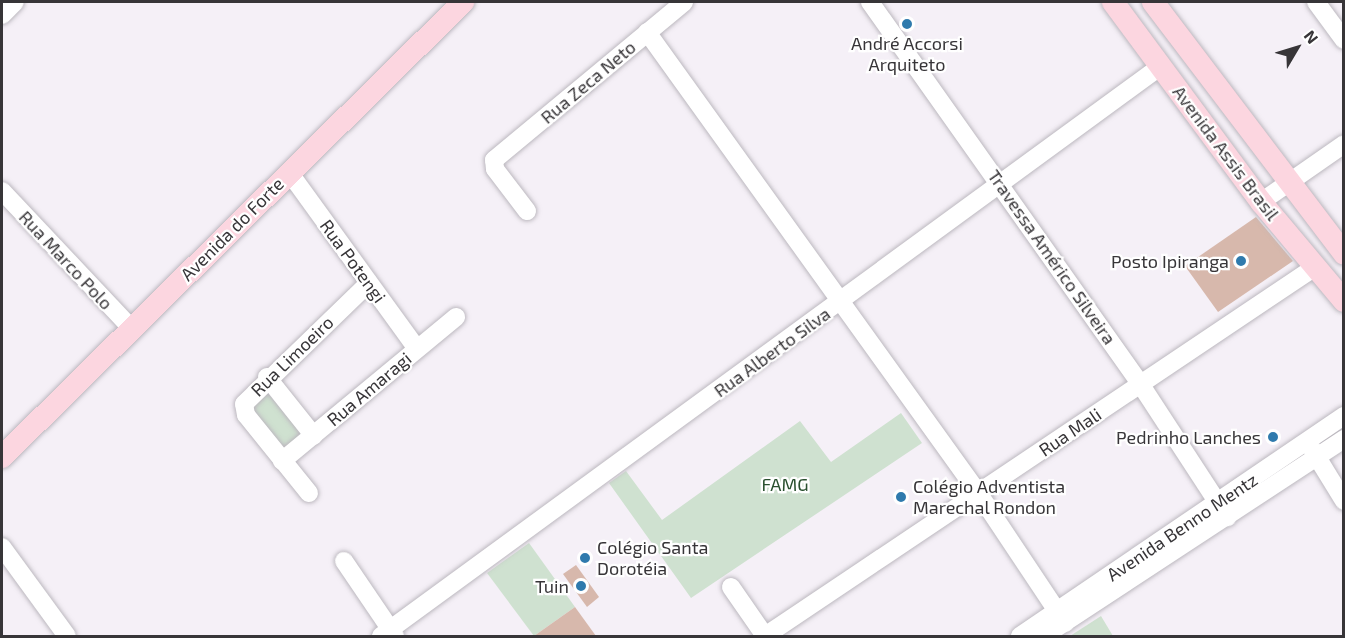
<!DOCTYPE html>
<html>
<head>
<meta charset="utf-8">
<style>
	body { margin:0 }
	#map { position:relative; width:1345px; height:638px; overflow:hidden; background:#f5f0f7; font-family:"Exo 2",sans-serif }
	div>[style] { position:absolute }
	.green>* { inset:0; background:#cfe1d0 }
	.building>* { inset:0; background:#d7b8ac }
	.roads { filter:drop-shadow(0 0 2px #bcb8bf) drop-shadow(0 0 2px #bcb8bf) }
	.minor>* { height:18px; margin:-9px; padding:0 9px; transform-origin:9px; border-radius:9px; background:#fff }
	.major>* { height:22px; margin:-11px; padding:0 11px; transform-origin:11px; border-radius:11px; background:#fcd6e0 }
	.dots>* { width:16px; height:16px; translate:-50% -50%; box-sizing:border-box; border:3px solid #fff; border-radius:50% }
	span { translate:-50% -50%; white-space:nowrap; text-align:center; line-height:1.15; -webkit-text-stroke:4.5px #fff; paint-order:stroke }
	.poi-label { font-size:18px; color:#373538 }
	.right { translate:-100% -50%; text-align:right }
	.left { translate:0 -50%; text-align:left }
	.street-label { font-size:18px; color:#373538 }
	.park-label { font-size:18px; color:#2a502f }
	.frame { position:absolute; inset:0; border:3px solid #373538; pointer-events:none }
	.north { position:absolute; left:1267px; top:18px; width:60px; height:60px; -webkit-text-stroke:4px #fff; paint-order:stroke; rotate:52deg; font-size:16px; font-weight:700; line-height:24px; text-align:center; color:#373538 }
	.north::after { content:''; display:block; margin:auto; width:21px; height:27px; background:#373538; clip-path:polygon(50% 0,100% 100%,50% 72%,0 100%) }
</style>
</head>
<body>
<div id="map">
	<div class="green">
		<div style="clip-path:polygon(263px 387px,302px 435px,284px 448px,253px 410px,253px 397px)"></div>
		<div style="clip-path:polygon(901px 413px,922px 443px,691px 598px,609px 483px,626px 471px,662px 520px,800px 421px,831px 462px)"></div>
		<div style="clip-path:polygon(529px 543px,575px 607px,534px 636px,487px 573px)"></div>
		<div style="clip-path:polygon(1101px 616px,1113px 636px,1070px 636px)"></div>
	</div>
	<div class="building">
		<div style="clip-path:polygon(1256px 217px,1293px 261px,1218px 312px,1185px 266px)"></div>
		<div style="clip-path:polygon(576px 565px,599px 597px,587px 607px,563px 574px)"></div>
		<div style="clip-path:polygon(575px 607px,596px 636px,534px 636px)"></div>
	</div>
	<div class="roads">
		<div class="minor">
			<div style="left:870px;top:2px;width:469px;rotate:54.7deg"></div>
			<div style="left:1141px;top:385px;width:158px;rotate:56.9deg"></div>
			<div style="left:1316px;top:2px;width:47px;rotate:53.6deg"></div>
			<div style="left:2px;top:15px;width:18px;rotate:-45deg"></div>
			<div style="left:647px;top:32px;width:569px;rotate:54.3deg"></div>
			<div style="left:979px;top:494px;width:155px;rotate:56.3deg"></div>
			<div style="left:289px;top:172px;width:218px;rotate:54.1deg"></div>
			<div style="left:2px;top:191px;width:188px;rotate:46.7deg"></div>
			<div style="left:1261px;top:202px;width:101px;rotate:-34.9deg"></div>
			<div style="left:527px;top:211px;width:53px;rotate:-127.3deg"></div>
			<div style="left:495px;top:169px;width:9px;rotate:-96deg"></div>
			<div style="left:494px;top:160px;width:247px;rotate:-39.7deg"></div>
			<div style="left:267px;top:377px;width:75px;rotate:51.5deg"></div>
			<div style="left:1312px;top:449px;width:61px;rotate:58.4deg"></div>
			<div style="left:282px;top:461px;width:226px;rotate:-39.6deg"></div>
			<div style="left:309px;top:493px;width:100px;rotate:-128.9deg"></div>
			<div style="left:246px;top:415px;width:11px;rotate:-100deg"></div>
			<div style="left:244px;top:404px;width:174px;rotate:-44.1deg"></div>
			<div style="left:2px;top:547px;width:110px;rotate:53.9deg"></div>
			<div style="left:344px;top:561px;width:91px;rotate:55.8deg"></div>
			<div style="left:731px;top:587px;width:60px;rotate:55.2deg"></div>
			<div style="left:765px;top:636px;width:662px;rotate:-33.86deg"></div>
			<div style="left:381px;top:636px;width:966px;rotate:-36.16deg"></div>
			<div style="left:1020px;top:636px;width:392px;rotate:-34.2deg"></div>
			<div style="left:1044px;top:636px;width:359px;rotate:-33.3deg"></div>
		</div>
		<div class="major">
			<div style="left:1113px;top:2px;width:249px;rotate:53.5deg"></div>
			<div style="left:1261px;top:202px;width:129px;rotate:50deg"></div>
			<div style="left:1153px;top:2px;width:316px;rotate:52.8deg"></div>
			<div style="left:2px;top:457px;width:648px;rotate:-44.62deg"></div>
		</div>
	</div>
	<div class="dots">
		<div style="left:907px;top:24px;background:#2f7aad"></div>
		<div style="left:1241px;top:261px;background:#2f7aad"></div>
		<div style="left:1273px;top:437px;background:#2f7aad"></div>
		<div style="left:901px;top:497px;background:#2f7aad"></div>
		<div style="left:585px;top:558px;background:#2f7aad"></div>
		<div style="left:581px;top:586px;background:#2f7aad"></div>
	</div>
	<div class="poi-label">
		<span style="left:907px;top:54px">André Accorsi<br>Arquiteto</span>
		<span class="right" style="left:1229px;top:261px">Posto Ipiranga</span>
		<span class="right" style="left:1261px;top:437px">Pedrinho Lanches</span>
		<span class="left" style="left:913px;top:497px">Colégio Adventista<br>Marechal Rondon</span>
		<span class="left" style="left:597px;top:558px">Colégio Santa<br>Dorotéia</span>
		<span class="right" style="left:569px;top:586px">Tuin</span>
	</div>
	<div class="street-label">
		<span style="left:588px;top:82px;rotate:-40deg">Rua Zeca Neto</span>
		<span style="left:1226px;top:153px;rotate:53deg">Avenida Assis Brasil</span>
		<span style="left:232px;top:229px;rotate:-45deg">Avenida do Forte</span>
		<span style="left:1052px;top:257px;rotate:55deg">Travessa Américo Silveira</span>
		<span style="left:66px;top:260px;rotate:47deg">Rua Marco Polo</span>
		<span style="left:353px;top:261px;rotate:54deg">Rua Potengi</span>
		<span style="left:772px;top:352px;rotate:-36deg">Rua Alberto Silva</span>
		<span style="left:292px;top:356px;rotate:-44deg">Rua Limoeiro</span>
		<span style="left:369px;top:389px;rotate:-40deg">Rua Amaragi</span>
		<span style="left:1070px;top:432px;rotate:-34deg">Rua Mali</span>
		<span style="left:1182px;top:527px;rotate:-34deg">Avenida Benno Mentz</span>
	</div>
	<div class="park-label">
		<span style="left:785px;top:484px">FAMG</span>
	</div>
	<div class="frame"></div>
	<div class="north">N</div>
</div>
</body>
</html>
